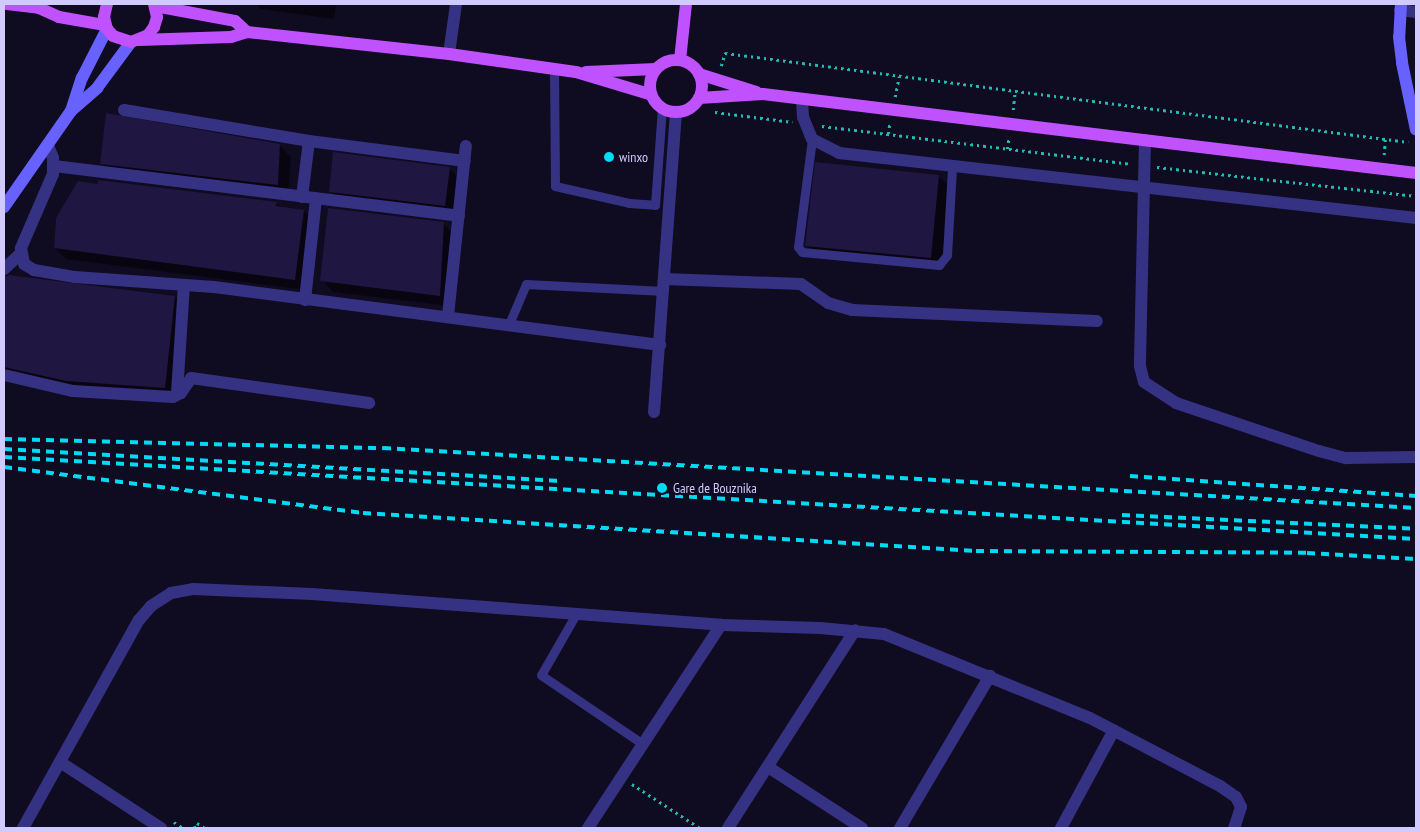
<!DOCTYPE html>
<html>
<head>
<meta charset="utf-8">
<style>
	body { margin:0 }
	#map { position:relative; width:1420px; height:832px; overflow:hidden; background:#0f0b20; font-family:"PT Sans Narrow",sans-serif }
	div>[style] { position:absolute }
	.shadow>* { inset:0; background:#0007 }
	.building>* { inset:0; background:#1f1642 }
	.path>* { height:2.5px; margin-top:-1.25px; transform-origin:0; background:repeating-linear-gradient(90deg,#24b9b1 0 2.5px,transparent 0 6.5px) }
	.lane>* { height:9px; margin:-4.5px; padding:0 4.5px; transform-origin:4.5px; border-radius:4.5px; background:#363283 }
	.street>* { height:12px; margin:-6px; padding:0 6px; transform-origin:6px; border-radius:6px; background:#363283 }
	.secondary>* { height:12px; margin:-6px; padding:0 6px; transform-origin:6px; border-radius:6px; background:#6761ff }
	.primary>* { height:12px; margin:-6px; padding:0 6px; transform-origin:6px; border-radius:6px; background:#c051ff }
	.primary>.ring { margin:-6px; padding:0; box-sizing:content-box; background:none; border:12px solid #c051ff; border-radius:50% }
	.rail>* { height:4px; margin-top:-2px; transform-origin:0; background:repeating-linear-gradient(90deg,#00daf5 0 8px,transparent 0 14px) }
	.dots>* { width:14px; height:14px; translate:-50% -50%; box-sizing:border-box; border:2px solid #0f0b20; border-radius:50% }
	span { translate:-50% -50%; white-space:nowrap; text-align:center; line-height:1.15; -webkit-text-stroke:4.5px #0f0b20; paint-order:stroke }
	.poi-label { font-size:14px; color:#d1caff }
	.left { translate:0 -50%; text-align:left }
	.frame { position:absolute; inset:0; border:5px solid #d1caff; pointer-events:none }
</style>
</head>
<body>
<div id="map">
	<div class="shadow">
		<div style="clip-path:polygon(256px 4px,336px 4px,334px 19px,261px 9px)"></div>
		<div style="clip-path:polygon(280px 146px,291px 157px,288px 196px,113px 174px,101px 163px)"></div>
		<div style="clip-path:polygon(449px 168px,460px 180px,456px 217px,342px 202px,331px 191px)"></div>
		<div style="clip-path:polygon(938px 176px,950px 187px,941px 268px,818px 257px,807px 246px)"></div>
		<div style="clip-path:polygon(276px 203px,281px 208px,304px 211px,315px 222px,306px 290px,66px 259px,55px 248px)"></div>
		<div style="clip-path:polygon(443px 223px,454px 235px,450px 306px,333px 292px,322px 280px)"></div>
		<div style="clip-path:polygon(4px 278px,175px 297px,186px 308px,176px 399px,17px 378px,4px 382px)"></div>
	</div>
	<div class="building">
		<div style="clip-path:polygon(106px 113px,280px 144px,278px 185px,100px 164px)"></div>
		<div style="clip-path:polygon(333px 152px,450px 167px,445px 206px,329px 192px)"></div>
		<div style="clip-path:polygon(815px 162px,939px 175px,931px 258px,805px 246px)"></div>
		<div style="clip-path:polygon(98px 180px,277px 202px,276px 206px,304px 210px,295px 280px,54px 248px,56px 218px,78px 181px,98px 184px)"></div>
		<div style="clip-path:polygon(328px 208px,444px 222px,440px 296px,320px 281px)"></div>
		<div style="clip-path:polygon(9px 275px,175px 296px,165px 388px,66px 381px,4px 367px,4px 277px)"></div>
	</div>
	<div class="path">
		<div style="left:721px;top:66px;width:14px;rotate:-73deg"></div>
		<div style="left:725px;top:53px;width:689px;rotate:7.42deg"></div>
		<div style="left:895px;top:97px;width:21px;rotate:-79deg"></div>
		<div style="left:1013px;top:110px;width:18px;rotate:-84deg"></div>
		<div style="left:715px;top:112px;width:78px;rotate:7.4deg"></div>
		<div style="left:822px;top:126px;width:312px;rotate:7deg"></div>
		<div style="left:888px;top:134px;width:12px;rotate:-81deg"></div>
		<div style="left:1007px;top:149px;width:11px;rotate:-80deg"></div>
		<div style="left:1384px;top:155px;width:16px;rotate:-86deg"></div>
		<div style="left:1157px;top:167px;width:261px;rotate:6.4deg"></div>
		<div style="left:632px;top:784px;width:81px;rotate:32.9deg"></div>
		<div style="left:174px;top:822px;width:11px;rotate:34deg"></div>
		<div style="left:194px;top:828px;width:6px;rotate:-59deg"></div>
		<div style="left:197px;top:823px;width:9px;rotate:32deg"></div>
	</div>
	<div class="lane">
		<div style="left:554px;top:69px;width:117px;rotate:89.5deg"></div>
		<div style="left:555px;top:186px;width:76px;rotate:12.9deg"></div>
		<div style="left:629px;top:203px;width:26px;rotate:4deg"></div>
		<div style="left:655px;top:205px;width:98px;rotate:-85.9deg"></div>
		<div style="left:812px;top:139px;width:109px;rotate:97.4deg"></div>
		<div style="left:798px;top:247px;width:6px;rotate:51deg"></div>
		<div style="left:802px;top:252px;width:138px;rotate:5.4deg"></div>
		<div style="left:939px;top:265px;width:13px;rotate:-51deg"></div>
		<div style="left:947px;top:255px;width:88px;rotate:-86.7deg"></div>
		<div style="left:509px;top:324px;width:43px;rotate:-67deg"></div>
		<div style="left:526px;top:284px;width:138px;rotate:2.9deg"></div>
		<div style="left:576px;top:614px;width:70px;rotate:119.8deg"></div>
		<div style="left:541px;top:675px;width:123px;rotate:34.1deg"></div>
	</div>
	<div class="street">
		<div style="left:1400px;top:10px;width:16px;rotate:7deg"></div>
		<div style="left:449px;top:54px;width:50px;rotate:-82deg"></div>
		<div style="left:802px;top:99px;width:18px;rotate:87deg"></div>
		<div style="left:803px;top:117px;width:24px;rotate:68deg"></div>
		<div style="left:812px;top:139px;width:30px;rotate:27deg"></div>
		<div style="left:839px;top:153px;width:581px;rotate:6.43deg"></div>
		<div style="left:124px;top:110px;width:188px;rotate:9.5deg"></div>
		<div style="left:309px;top:141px;width:157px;rotate:7.3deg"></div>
		<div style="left:1145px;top:140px;width:226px;rotate:91.3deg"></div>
		<div style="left:1140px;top:366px;width:16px;rotate:76deg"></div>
		<div style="left:1144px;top:382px;width:38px;rotate:33deg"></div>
		<div style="left:1176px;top:403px;width:151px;rotate:18.6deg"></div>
		<div style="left:1319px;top:451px;width:28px;rotate:15deg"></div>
		<div style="left:1346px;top:458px;width:70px;rotate:-0.8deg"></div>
		<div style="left:48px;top:145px;width:14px;rotate:69deg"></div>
		<div style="left:53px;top:158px;width:16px;rotate:90deg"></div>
		<div style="left:53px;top:174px;width:81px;rotate:113.4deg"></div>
		<div style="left:21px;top:248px;width:16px;rotate:79deg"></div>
		<div style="left:24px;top:264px;width:12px;rotate:31deg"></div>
		<div style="left:34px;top:270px;width:42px;rotate:9.7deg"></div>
		<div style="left:75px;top:277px;width:139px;rotate:4.1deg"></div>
		<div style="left:214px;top:287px;width:450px;rotate:7.4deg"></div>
		<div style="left:54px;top:166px;width:408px;rotate:7deg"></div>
		<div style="left:302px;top:197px;width:56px;rotate:-82.9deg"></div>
		<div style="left:4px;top:269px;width:22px;rotate:-43deg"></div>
		<div style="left:665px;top:279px;width:136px;rotate:2.1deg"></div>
		<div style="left:801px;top:284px;width:33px;rotate:35deg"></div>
		<div style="left:828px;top:303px;width:25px;rotate:16deg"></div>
		<div style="left:852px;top:310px;width:245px;rotate:2.6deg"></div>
		<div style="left:305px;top:300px;width:102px;rotate:-83.8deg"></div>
		<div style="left:448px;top:316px;width:171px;rotate:-84deg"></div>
		<div style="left:4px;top:375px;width:71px;rotate:13.1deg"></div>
		<div style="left:73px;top:391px;width:100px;rotate:3.4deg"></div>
		<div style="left:173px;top:397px;width:9px;rotate:-27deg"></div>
		<div style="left:181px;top:393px;width:18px;rotate:-56deg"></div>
		<div style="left:191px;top:378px;width:180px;rotate:8deg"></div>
		<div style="left:177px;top:393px;width:108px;rotate:-86.3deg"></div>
		<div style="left:654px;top:412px;width:301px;rotate:-85.8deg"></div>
		<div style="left:60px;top:762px;width:121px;rotate:33.2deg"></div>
		<div style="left:768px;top:767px;width:112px;rotate:33deg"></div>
		<div style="left:23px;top:828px;width:238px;rotate:-60.9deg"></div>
		<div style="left:139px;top:620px;width:18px;rotate:-49deg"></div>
		<div style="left:151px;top:606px;width:24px;rotate:-33deg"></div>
		<div style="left:171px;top:593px;width:22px;rotate:-10deg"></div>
		<div style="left:193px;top:589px;width:119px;rotate:2.4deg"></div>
		<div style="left:312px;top:594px;width:410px;rotate:4.3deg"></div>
		<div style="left:721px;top:625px;width:99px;rotate:1.7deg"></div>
		<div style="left:820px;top:628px;width:64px;rotate:5.4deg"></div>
		<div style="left:884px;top:634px;width:222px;rotate:22.2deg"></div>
		<div style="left:1090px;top:718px;width:147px;rotate:27.6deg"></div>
		<div style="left:1220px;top:786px;width:19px;rotate:35deg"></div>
		<div style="left:1236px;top:797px;width:11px;rotate:63deg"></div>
		<div style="left:1241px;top:807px;width:22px;rotate:108deg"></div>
		<div style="left:588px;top:828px;width:243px;rotate:-56.8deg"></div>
		<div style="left:728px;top:828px;width:235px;rotate:-57.3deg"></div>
		<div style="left:900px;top:828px;width:177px;rotate:-59.4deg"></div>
		<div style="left:1061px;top:828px;width:111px;rotate:-61.6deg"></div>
	</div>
	<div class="secondary">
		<div style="left:1401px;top:4px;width:33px;rotate:93deg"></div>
		<div style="left:1399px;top:37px;width:26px;rotate:83deg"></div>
		<div style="left:1402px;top:63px;width:68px;rotate:78.2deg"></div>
		<div style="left:71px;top:111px;width:35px;rotate:-72deg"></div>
		<div style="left:82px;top:78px;width:55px;rotate:-63deg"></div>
		<div style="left:4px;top:207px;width:117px;rotate:-55.1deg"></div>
		<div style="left:71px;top:111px;width:35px;rotate:-41deg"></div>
		<div style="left:97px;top:88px;width:57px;rotate:-53.5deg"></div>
	</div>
	<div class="primary">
		<div style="left:7px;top:4px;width:32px;rotate:7deg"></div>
		<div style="left:39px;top:8px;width:22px;rotate:24deg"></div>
		<div style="left:59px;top:17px;width:47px;rotate:9.9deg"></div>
		<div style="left:107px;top:4px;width:13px;rotate:103deg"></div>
		<div style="left:104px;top:17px;width:12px;rotate:76deg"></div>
		<div style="left:107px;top:29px;width:9px;rotate:49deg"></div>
		<div style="left:113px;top:36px;width:19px;rotate:18deg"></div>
		<div style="left:131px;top:42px;width:18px;rotate:-22deg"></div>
		<div style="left:148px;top:35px;width:10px;rotate:-53deg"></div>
		<div style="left:154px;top:27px;width:10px;rotate:-73deg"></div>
		<div style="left:157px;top:17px;width:13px;rotate:-103deg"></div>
		<div style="left:155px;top:6px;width:81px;rotate:10.6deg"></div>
		<div style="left:235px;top:21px;width:16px;rotate:43deg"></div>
		<div style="left:139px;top:40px;width:92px;rotate:-1.9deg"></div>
		<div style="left:231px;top:37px;width:17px;rotate:-17deg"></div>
		<div style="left:247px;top:32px;width:203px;rotate:6.2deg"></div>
		<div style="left:449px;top:54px;width:128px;rotate:8.1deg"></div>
		<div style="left:576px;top:72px;width:79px;rotate:16.8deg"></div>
		<div style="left:680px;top:60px;width:56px;rotate:-83.9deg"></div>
		<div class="ring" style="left:650px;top:60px;width:40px;height:40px"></div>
		<div style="left:586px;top:72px;width:70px;rotate:-2.5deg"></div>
		<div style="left:699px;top:74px;width:60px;rotate:17.5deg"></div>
		<div style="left:699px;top:98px;width:64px;rotate:-3.6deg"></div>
		<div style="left:763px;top:94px;width:658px;rotate:6.9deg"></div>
	</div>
	<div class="rail">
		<div style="left:4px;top:439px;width:379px;rotate:1.4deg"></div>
		<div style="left:383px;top:448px;width:1035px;rotate:3.32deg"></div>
		<div style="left:4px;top:449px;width:557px;rotate:3.29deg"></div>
		<div style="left:4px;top:457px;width:1414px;rotate:3.32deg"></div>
		<div style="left:4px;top:467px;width:362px;rotate:7.3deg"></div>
		<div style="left:363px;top:513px;width:614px;rotate:3.55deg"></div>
		<div style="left:976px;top:551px;width:331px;rotate:0.3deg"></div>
		<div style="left:1307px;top:553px;width:109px;rotate:3.2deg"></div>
		<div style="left:1130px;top:476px;width:287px;rotate:4deg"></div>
		<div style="left:1122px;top:515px;width:294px;rotate:2.7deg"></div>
	</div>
	<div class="dots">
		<div style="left:609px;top:157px;background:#00daf5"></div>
		<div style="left:662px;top:488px;background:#00daf5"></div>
	</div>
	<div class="poi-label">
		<span class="left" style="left:619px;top:157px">winxo</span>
		<span class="left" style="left:673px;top:488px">Gare de Bouznika</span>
	</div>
	<div class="frame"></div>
</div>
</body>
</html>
